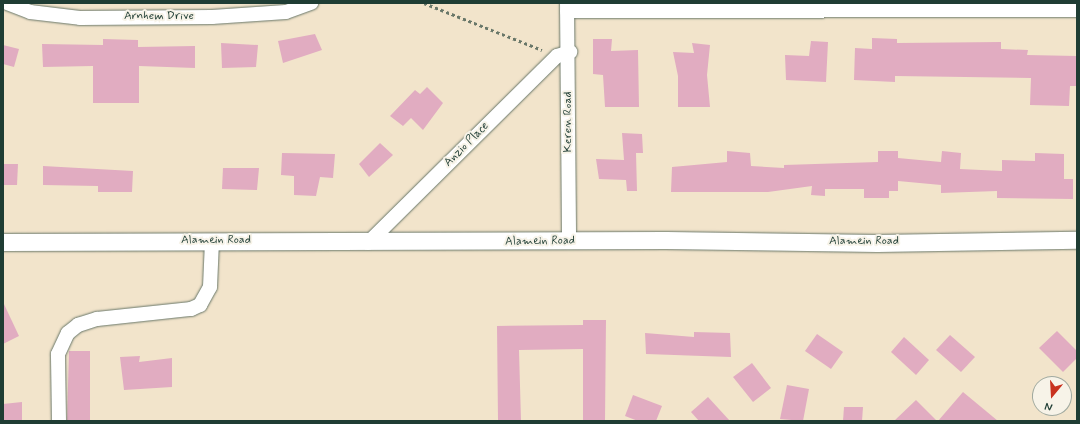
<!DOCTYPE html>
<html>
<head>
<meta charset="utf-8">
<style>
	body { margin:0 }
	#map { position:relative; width:1080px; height:424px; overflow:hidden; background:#f2e4cb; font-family:Mynerve,sans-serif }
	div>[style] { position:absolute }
	.building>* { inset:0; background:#e1acc1 }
	.path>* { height:2.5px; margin-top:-1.25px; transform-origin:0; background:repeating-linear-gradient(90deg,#697769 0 3px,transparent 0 6px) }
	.roads { filter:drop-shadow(0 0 1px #697769) drop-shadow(0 0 1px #697769) }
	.minor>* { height:14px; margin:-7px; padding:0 7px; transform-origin:7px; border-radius:7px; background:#fff }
	.tertiary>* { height:17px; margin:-8.5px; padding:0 8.5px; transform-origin:8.5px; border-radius:8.5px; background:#fff }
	span { translate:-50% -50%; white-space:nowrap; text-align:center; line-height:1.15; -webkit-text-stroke:4px #f7f3e8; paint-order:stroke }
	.street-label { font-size:12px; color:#1f3d34 }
	.frame { position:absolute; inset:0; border:4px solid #1f3d34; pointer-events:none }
	.north { position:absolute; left:1032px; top:376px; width:40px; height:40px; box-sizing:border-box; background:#f7f3e8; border:1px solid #a1aaa0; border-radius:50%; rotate:198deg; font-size:11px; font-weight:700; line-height:16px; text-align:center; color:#1f3d34 }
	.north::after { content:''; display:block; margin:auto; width:14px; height:18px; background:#c8321e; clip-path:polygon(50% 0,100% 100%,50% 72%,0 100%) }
</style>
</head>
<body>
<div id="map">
	<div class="building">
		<div style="clip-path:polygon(315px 34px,322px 50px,283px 63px,278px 41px)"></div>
		<div style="clip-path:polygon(872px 38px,897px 39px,897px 43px,1001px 42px,1001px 49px,1028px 50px,1027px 55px,1077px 56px,1077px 86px,1070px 86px,1069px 106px,1030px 105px,1031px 78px,895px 76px,895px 82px,854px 80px,855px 48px,872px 49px)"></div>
		<div style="clip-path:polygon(103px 39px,138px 40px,138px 47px,195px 46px,195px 68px,139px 66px,139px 103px,93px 103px,93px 66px,43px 67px,42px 44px,103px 45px)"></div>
		<div style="clip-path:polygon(593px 39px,612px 39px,611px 51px,638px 50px,639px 107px,605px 107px,603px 75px,593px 74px)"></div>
		<div style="clip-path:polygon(811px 41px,828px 42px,826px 82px,786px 80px,785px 55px,809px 56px)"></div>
		<div style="clip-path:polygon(221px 43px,258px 45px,256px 67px,222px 68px)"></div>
		<div style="clip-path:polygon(692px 43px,710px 45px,707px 75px,710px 107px,678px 107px,678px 76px,673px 52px,694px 53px)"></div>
		<div style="clip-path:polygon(3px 45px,19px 49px,14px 67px,3px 64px)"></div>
		<div style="clip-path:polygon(427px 87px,443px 103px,423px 130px,411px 118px,403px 126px,390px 116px,415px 90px,420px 94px)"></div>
		<div style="clip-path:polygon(622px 133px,642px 134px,643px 153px,636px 153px,637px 191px,627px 191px,626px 180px,599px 179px,596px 159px,624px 160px)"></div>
		<div style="clip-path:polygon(380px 143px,393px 155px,369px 177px,359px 164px)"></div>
		<div style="clip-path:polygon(727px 151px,750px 153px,751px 166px,784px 168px,784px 165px,878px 162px,878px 151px,898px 151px,898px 158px,941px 162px,942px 151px,961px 153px,960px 169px,1002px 171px,1002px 160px,1035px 161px,1035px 153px,1064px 154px,1064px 179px,1073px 179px,1073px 199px,997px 198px,997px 191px,941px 193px,941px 185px,898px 181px,898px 191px,889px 191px,889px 198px,864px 198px,864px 189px,825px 189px,825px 196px,811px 195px,812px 186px,768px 192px,671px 192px,672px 167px,727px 162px)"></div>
		<div style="clip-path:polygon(282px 153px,335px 154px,333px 178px,320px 177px,316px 196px,294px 195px,294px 176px,281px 175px)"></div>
		<div style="clip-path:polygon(3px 164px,18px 164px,17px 185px,3px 185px)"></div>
		<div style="clip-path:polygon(43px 166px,133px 171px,132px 192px,98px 192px,98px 186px,43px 185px)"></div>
		<div style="clip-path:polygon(223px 168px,259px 168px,257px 190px,222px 189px)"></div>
		<div style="clip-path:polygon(3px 302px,19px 336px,3px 344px)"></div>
		<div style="clip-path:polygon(583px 320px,606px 320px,605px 421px,583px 421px,583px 349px,519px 350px,521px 421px,498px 421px,497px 326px,583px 325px)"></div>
		<div style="clip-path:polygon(1057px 331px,1077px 351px,1077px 358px,1063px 372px,1039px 348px)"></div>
		<div style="clip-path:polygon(694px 332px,730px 333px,731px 357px,646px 354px,645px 333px,694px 337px)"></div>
		<div style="clip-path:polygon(817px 334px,843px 352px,831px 369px,805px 351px)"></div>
		<div style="clip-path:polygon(950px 335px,975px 357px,961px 372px,936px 350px)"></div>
		<div style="clip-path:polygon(904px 337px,929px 360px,916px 375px,891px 352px)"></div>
		<div style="clip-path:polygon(69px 351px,90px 351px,90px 421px,67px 421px)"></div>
		<div style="clip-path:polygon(140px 356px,139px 362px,172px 358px,172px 387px,124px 390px,120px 357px)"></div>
		<div style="clip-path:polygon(752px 363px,771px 388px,753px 402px,733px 377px)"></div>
		<div style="clip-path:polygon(787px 385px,809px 389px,803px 421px,780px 419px)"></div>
		<div style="clip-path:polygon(963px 392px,998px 421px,938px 421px)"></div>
		<div style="clip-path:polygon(633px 395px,662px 406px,656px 421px,638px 421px,625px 416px)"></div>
		<div style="clip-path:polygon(708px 397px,730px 421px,699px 421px,691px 412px)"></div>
		<div style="clip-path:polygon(916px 400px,937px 421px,894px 421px)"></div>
		<div style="clip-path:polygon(22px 402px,22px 421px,3px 421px,3px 404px)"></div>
		<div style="clip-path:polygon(844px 407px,863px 407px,862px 421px,843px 421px)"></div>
	</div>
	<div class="path">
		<div style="left:424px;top:3px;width:127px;rotate:21.7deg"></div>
	</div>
	<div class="roads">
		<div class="minor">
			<div style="left:7px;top:3px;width:25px;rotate:21deg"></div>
			<div style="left:30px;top:12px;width:50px;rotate:6.8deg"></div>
			<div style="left:80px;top:18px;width:132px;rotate:-0.4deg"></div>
			<div style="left:212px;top:17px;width:74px;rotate:-3.9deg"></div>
			<div style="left:286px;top:12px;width:27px;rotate:-20deg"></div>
			<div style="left:567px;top:3px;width:238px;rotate:89.5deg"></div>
			<div style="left:567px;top:11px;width:510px;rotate:-0.11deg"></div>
			<div style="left:368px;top:243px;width:266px;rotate:-44.7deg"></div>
			<div style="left:557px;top:56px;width:14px;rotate:-17deg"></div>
			<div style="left:59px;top:421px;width:67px;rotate:-90.9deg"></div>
			<div style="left:58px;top:354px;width:23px;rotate:-65deg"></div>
			<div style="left:68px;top:333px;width:13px;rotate:-39deg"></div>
			<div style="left:78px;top:325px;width:20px;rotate:-18deg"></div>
			<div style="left:97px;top:319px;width:95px;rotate:-6.1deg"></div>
			<div style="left:191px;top:309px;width:10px;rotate:-24deg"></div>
			<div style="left:200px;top:305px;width:21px;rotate:-61deg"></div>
			<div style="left:210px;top:287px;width:46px;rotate:-87.5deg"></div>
		</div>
		<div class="tertiary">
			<div style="left:3px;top:242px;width:663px;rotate:-0.17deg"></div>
			<div style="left:666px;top:240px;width:211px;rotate:0.8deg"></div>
			<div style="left:877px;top:243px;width:200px;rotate:-0.9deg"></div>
		</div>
	</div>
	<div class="street-label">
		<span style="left:159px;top:17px">Arnhem Drive</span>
		<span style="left:569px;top:122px;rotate:-90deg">Keren Road</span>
		<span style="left:467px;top:145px;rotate:-45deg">Anzio Place</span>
		<span style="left:216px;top:241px">Alamein Road</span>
		<span style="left:540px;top:242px;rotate:-1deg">Alamein Road</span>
		<span style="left:864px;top:242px">Alamein Road</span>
	</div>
	<div class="frame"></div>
	<div class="north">N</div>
</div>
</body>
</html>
